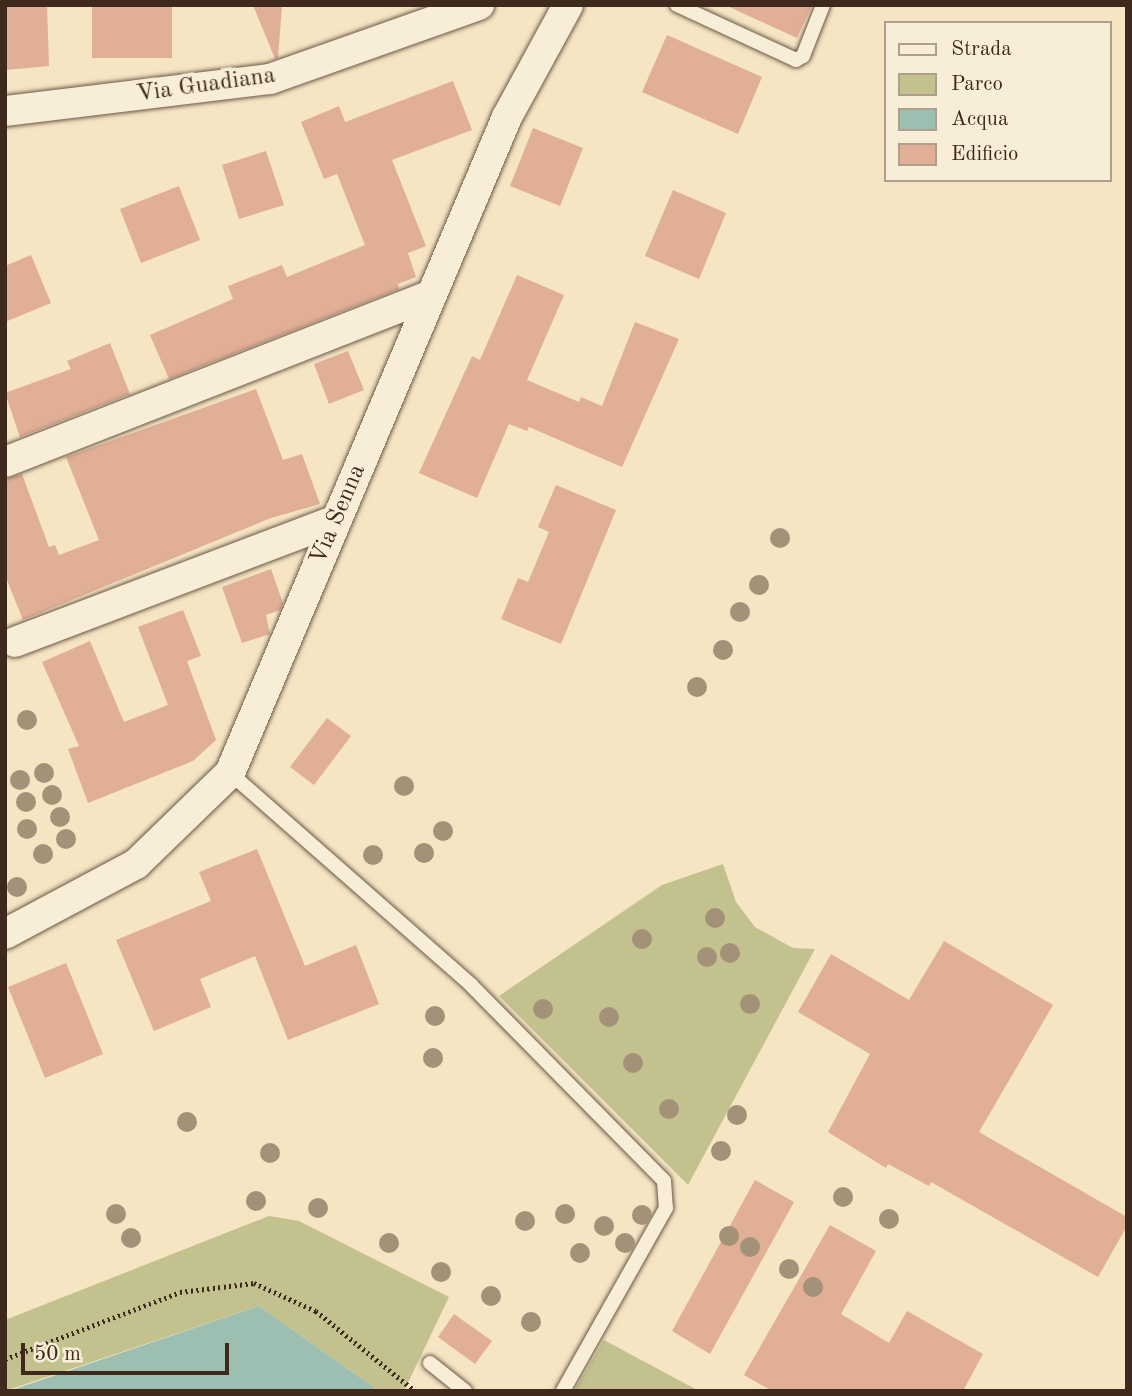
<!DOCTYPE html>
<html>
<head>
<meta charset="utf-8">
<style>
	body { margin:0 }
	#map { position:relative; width:1132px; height:1396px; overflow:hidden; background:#f5e5c3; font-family:"Old Standard TT",serif }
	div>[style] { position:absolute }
	.green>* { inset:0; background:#c3c28f }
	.water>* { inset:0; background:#9cbfb2 }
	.building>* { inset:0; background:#e1ae96 }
	.path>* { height:4.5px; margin-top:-2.25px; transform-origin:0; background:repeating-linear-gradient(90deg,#3f291c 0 2px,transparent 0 5.5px) }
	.roads { filter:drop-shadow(0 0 2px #6c5846) drop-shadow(0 0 2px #6c5846) }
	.service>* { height:14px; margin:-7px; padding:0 7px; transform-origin:7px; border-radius:7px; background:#f8eed8 }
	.minor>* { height:30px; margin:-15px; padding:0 15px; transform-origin:15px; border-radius:15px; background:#f8eed8 }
	.trees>* { width:20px; height:20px; margin:-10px; border-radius:50%; background:#a39277 }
	span { translate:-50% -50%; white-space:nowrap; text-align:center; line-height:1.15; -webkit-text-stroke:7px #f8eed8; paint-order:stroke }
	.street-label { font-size:24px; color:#3f291c }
	.frame { position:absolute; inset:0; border:7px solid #3f291c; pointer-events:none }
	.legend { position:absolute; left:884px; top:21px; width:228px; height:161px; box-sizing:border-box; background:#f8eed8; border:2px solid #ae9f8d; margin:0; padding:9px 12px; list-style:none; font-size:21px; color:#3f291c }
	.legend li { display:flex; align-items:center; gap:14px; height:35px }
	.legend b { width:35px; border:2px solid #ae9f8d }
	.scale { position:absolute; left:21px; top:1343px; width:208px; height:32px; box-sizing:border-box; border:4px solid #3f291c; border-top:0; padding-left:9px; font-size:21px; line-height:24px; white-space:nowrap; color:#3f291c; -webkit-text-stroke:5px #f8eed8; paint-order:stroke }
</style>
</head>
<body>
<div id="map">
	<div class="green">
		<div style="clip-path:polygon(723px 864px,736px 902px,755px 927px,793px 948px,815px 949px,688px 1185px,499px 996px,662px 885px)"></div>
		<div style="clip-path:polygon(269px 1216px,299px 1221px,449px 1297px,404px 1391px,379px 1391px,259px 1306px,5px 1391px,5px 1320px)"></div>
		<div style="clip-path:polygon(604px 1340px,699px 1391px,574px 1391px)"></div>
	</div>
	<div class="water">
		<div style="clip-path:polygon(259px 1306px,379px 1391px,9px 1391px)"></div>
	</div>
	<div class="building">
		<div style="clip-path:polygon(5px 5px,47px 5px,49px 66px,5px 70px)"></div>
		<div style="clip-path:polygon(92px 5px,172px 5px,172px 58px,92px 58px)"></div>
		<div style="clip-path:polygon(253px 5px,282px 5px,278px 58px,275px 59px)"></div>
		<div style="clip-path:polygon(725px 5px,812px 5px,797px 38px)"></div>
		<div style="clip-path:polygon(667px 35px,762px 77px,738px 134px,642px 92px)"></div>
		<div style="clip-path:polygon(453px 81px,472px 130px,392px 160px,426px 246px,408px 253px,416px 277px,398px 284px,399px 289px,169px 379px,150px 335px,233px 299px,228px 286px,282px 265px,287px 277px,365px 245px,337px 174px,324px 179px,301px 122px,339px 106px,345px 122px)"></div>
		<div style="clip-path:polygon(533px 128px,583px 148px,560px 206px,510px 186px)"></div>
		<div style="clip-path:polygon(266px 151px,284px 205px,239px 219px,222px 165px)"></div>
		<div style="clip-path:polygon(179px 186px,200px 240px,141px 263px,120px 209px)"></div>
		<div style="clip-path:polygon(673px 190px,726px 213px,699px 279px,645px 256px)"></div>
		<div style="clip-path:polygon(31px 255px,51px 303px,5px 322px,5px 266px)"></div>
		<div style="clip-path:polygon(517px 275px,564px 295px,527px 380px,579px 402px,581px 397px,602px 406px,635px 322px,679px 339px,622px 467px,529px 427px,527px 431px,509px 424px,477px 498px,419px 473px,472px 356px,480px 360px)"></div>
		<div style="clip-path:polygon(110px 343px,130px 394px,20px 437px,5px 393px,71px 369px,67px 361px)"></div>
		<div style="clip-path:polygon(348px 351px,364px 390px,329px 404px,314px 364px)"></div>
		<div style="clip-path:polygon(256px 389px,283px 460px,302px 454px,320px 504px,271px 518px,23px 620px,5px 575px,5px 479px,22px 474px,49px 547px,55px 545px,59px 555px,99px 540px,66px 457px)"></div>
		<div style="clip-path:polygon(556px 485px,616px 510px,561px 644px,501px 619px,518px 578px,528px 582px,549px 532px,538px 527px)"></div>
		<div style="clip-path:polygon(271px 569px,283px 603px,280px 610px,266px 615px,270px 634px,242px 643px,222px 587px)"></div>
		<div style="clip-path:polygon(183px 610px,201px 656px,187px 661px,216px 740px,193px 761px,88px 803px,68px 749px,79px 746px,42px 662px,90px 641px,124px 722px,168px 705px,138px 627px)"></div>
		<div style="clip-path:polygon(327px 718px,351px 736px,314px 785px,290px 767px)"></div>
		<div style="clip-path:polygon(257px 849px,305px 966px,356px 945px,379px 1004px,288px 1040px,255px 956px,200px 979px,211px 1007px,154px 1031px,116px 940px,211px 901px,199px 872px)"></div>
		<div style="clip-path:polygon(944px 941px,1053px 1005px,979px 1132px,1127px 1217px,1127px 1226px,1098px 1277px,931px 1182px,929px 1186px,888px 1164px,886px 1168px,828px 1132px,870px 1054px,798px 1012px,831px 954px,909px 1000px)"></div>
		<div style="clip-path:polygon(66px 963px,103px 1054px,45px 1078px,8px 987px)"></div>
		<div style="clip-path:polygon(755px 1180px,794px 1202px,710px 1354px,672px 1331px)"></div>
		<div style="clip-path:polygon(830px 1225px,876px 1251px,841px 1314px,889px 1343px,907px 1311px,983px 1354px,963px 1391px,772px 1391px,744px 1375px)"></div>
		<div style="clip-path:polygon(454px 1314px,492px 1341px,475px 1364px,438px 1337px)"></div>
	</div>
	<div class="path">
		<div style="left:5px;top:1359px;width:187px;rotate:-20.9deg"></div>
		<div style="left:180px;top:1292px;width:75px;rotate:-6.9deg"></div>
		<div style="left:254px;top:1283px;width:68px;rotate:24.3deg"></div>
		<div style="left:316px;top:1311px;width:127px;rotate:38.9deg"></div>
	</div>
	<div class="roads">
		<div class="service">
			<div style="left:677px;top:5px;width:131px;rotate:24.8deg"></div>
			<div style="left:796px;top:60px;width:8px;rotate:-30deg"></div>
			<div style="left:803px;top:56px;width:55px;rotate:-68.6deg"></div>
			<div style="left:230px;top:773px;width:321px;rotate:41.3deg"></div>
			<div style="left:471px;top:985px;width:275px;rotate:45.4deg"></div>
			<div style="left:664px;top:1181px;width:27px;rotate:86deg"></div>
			<div style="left:666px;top:1208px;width:210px;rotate:119.4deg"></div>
			<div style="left:430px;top:1363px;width:45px;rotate:38.7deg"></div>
		</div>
		<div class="minor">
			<div style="left:5px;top:111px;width:267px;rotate:-6.9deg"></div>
			<div style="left:270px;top:79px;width:222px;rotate:-19.5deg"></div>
			<div style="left:5px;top:462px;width:458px;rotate:-21.4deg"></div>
			<div style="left:15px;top:642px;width:344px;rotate:-20.8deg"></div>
			<div style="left:5px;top:934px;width:149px;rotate:-28.1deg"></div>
			<div style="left:136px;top:864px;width:131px;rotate:-44.1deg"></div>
			<div style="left:230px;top:773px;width:712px;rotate:-67.11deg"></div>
			<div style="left:507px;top:117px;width:128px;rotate:-61.4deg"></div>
		</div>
	</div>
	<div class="trees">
		<div style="left:780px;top:538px"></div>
		<div style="left:759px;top:585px"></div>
		<div style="left:740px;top:612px"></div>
		<div style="left:723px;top:650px"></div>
		<div style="left:697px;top:687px"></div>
		<div style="left:27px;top:720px"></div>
		<div style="left:44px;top:773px"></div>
		<div style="left:20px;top:780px"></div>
		<div style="left:404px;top:786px"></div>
		<div style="left:52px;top:795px"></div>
		<div style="left:26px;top:802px"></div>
		<div style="left:60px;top:817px"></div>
		<div style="left:27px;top:829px"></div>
		<div style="left:443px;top:831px"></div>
		<div style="left:66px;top:839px"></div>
		<div style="left:424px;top:853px"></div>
		<div style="left:43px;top:854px"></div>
		<div style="left:373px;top:855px"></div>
		<div style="left:17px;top:887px"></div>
		<div style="left:715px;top:918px"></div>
		<div style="left:642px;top:939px"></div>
		<div style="left:730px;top:953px"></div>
		<div style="left:707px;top:957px"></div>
		<div style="left:750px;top:1004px"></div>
		<div style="left:543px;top:1009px"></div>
		<div style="left:435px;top:1016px"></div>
		<div style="left:609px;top:1017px"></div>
		<div style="left:433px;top:1058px"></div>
		<div style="left:633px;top:1063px"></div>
		<div style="left:669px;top:1109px"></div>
		<div style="left:737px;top:1115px"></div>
		<div style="left:187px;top:1122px"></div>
		<div style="left:721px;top:1151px"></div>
		<div style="left:270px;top:1153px"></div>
		<div style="left:843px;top:1197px"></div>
		<div style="left:256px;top:1201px"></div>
		<div style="left:318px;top:1208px"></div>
		<div style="left:116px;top:1214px"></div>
		<div style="left:565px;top:1214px"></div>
		<div style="left:642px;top:1215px"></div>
		<div style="left:889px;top:1219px"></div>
		<div style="left:525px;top:1221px"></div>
		<div style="left:604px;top:1226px"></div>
		<div style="left:729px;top:1236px"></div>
		<div style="left:131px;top:1238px"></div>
		<div style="left:389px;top:1243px"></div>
		<div style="left:625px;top:1243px"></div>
		<div style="left:750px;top:1247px"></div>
		<div style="left:580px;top:1253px"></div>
		<div style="left:789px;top:1269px"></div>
		<div style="left:441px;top:1272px"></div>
		<div style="left:813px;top:1287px"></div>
		<div style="left:491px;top:1296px"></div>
		<div style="left:531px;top:1322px"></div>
	</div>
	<div class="street-label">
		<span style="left:206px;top:86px;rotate:-8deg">Via Guadiana</span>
		<span style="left:339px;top:515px;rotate:-67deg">Via Senna</span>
	</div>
	<div class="frame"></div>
	<ul class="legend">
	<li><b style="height:9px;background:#f8eed8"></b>Strada</li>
	<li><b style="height:19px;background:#c3c28f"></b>Parco</li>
	<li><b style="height:19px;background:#9cbfb2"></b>Acqua</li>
	<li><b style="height:19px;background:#e1ae96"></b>Edificio</li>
	</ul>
	<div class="scale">50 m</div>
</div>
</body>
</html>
